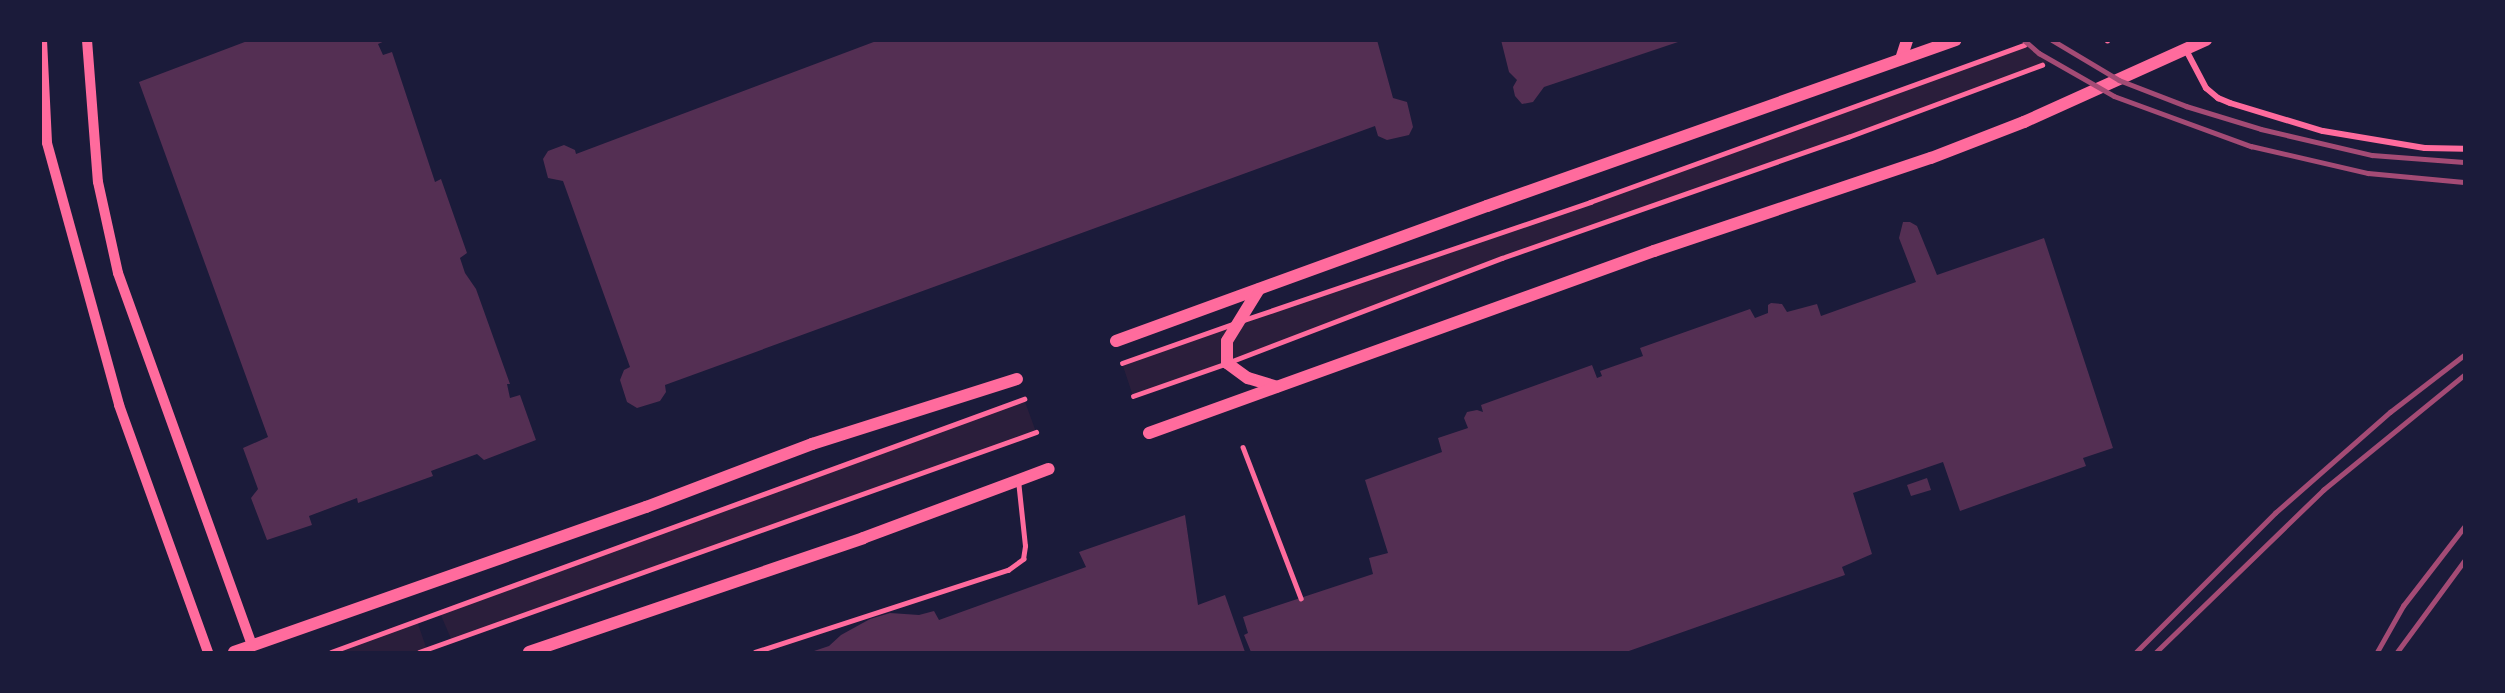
<!DOCTYPE html>
<html>
<head>
<meta charset="utf-8">
<style>
	body { margin:0 }
	#map { position:relative; width:2505px; height:693px; overflow:hidden; background:#1b1b3a; font-family:"PT Sans Narrow",sans-serif }
	div>[style] { position:absolute }
	.green>* { inset:0; background:#2a1e3b }
	.building>* { inset:0; background:#542f53 }
	.service>* { height:4.5px; margin:-2.25px; padding:0 2.25px; transform-origin:2.25px; border-radius:2.25px; background:#ff6b9d }
	.minor>* { height:6px; margin:-3px; padding:0 3px; transform-origin:3px; border-radius:3px; background:#ff6b9d }
	.tertiary>* { height:10px; margin:-5px; padding:0 5px; transform-origin:5px; border-radius:5px; background:#ff6b9d }
	.secondary>* { height:12px; margin:-6px; padding:0 6px; transform-origin:6px; border-radius:6px; background:#ff6b9d }
	.rail>* { height:4.5px; margin:-2.25px; padding:0 2.25px; transform-origin:2.25px; border-radius:2.25px; background:#a44b75 }
	span { translate:-50% -50%; white-space:nowrap; text-align:center; line-height:1.15; -webkit-text-stroke:5px #1b1b3a; paint-order:stroke }
	.frame { position:absolute; inset:0; border:42px solid #1b1b3a; pointer-events:none }
</style>
</head>
<body>
<div id="map">
	<div class="green">
		<div style="clip-path:polygon(2027px 44px,2052px 61px,1865px 131px,1447px 279px,1133px 396px,1122px 363px,1777px 136px)"></div>
		<div style="clip-path:polygon(1024px 399px,1036px 432px,452px 641px,440px 613px)"></div>
		<div style="clip-path:polygon(417px 621px,427px 650px,419px 652px,332px 652px)"></div>
	</div>
	<div class="building">
		<div style="clip-path:polygon(250px 40px,387px 40px,378px 44px,383px 55px,392px 52px,435px 182px,441px 179px,467px 253px,460px 258px,465px 273px,476px 289px,510px 384px,507px 384px,510px 398px,520px 395px,536px 440px,484px 460px,477px 454px,431px 471px,433px 476px,358px 503px,357px 498px,309px 516px,312px 525px,267px 540px,251px 498px,258px 489px,243px 448px,268px 437px,139px 82px)"></div>
		<div style="clip-path:polygon(879px 40px,1377px 40px,1393px 98px,1407px 102px,1413px 127px,1409px 135px,1387px 140px,1378px 136px,1375px 126px,665px 385px,666px 392px,660px 401px,637px 408px,627px 402px,620px 380px,624px 370px,630px 367px,563px 181px,548px 178px,543px 159px,548px 151px,564px 145px,575px 150px,576px 154px)"></div>
		<div style="clip-path:polygon(1501px 40px,1681px 40px,1681px 41px,1544px 87px,1533px 102px,1522px 104px,1515px 96px,1513px 87px,1517px 80px,1509px 72px)"></div>
		<div style="clip-path:polygon(1903px 222px,1910px 222px,1917px 226px,1937px 275px,2044px 238px,2113px 448px,2083px 458px,2086px 466px,1960px 511px,1943px 462px,1853px 493px,1872px 554px,1842px 567px,1845px 575px,1626px 652px,1251px 652px,1244px 635px,1248px 633px,1243px 617px,1373px 574px,1369px 558px,1388px 553px,1365px 480px,1442px 452px,1438px 438px,1468px 428px,1464px 418px,1467px 412px,1477px 410px,1483px 412px,1481px 405px,1592px 365px,1597px 378px,1602px 376px,1600px 371px,1643px 356px,1640px 348px,1750px 309px,1755px 318px,1768px 313px,1768px 305px,1771px 303px,1782px 304px,1787px 312px,1817px 304px,1821px 316px,1916px 282px,1899px 238px)"></div>
		<div style="clip-path:polygon(1927px 478px,1931px 490px,1911px 496px,1907px 485px)"></div>
		<div style="clip-path:polygon(1185px 515px,1198px 605px,1225px 595px,1245px 652px,811px 652px,829px 646px,841px 635px,870px 619px,890px 613px,919px 615px,934px 611px,939px 620px,1086px 567px,1079px 552px)"></div>
	</div>
	<div class="service">
		<div style="left:2107px;top:41px;width:1px;rotate:-90deg"></div>
		<div style="left:1244px;top:320px;width:366px;rotate:-18.8deg"></div>
		<div style="left:1590px;top:202px;width:462px;rotate:-19.9deg"></div>
		<div style="left:1122px;top:363px;width:118px;rotate:-19.4deg"></div>
		<div style="left:1133px;top:396px;width:100px;rotate:-19.3deg"></div>
		<div style="left:1227px;top:363px;width:294px;rotate:-20.9deg"></div>
		<div style="left:1502px;top:258px;width:367px;rotate:-19.3deg"></div>
		<div style="left:1848px;top:137px;width:207px;rotate:-20.4deg"></div>
		<div style="left:1243px;top:447px;width:162px;rotate:69deg"></div>
		<div style="left:331px;top:652px;width:738px;rotate:-20.06deg"></div>
		<div style="left:419px;top:652px;width:655px;rotate:-19.62deg"></div>
		<div style="left:755px;top:652px;width:266px;rotate:-18deg"></div>
		<div style="left:1008px;top:570px;width:19px;rotate:-36deg"></div>
		<div style="left:1023px;top:559px;width:13px;rotate:-81deg"></div>
		<div style="left:1025px;top:546px;width:65px;rotate:-96.1deg"></div>
	</div>
	<div class="minor">
		<div style="left:2186px;top:50px;width:43px;rotate:62.2deg"></div>
		<div style="left:2206px;top:88px;width:16px;rotate:40deg"></div>
		<div style="left:2218px;top:98px;width:13px;rotate:23deg"></div>
		<div style="left:2230px;top:103px;width:97px;rotate:16.8deg"></div>
		<div style="left:2323px;top:131px;width:103px;rotate:9.5deg"></div>
		<div style="left:2425px;top:148px;width:39px;rotate:1deg"></div>
	</div>
	<div class="tertiary">
		<div style="left:42px;top:40px;width:103px;rotate:87.2deg"></div>
		<div style="left:47px;top:143px;width:272px;rotate:74.6deg"></div>
		<div style="left:119px;top:405px;width:263px;rotate:70.2deg"></div>
		<div style="left:87px;top:40px;width:142px;rotate:85.6deg"></div>
		<div style="left:98px;top:182px;width:93px;rotate:77.6deg"></div>
		<div style="left:118px;top:273px;width:396px;rotate:70.2deg"></div>
	</div>
	<div class="secondary">
		<div style="left:1901px;top:59px;width:20px;rotate:-72deg"></div>
		<div style="left:1259px;top:289px;width:61px;rotate:121.6deg"></div>
		<div style="left:1227px;top:341px;width:22px;rotate:90deg"></div>
		<div style="left:1227px;top:363px;width:26px;rotate:36deg"></div>
		<div style="left:1248px;top:378px;width:30px;rotate:17deg"></div>
		<div style="left:1116px;top:341px;width:395px;rotate:-20deg"></div>
		<div style="left:1487px;top:206px;width:497px;rotate:-19.5deg"></div>
		<div style="left:1149px;top:433px;width:537px;rotate:-19.82deg"></div>
		<div style="left:1654px;top:251px;width:292px;rotate:-18.6deg"></div>
		<div style="left:1931px;top:158px;width:100px;rotate:-21.2deg"></div>
		<div style="left:2024px;top:122px;width:200px;rotate:-24.3deg"></div>
		<div style="left:234px;top:652px;width:437px;rotate:-19.4deg"></div>
		<div style="left:646px;top:507px;width:178px;rotate:-20.8deg"></div>
		<div style="left:812px;top:444px;width:215px;rotate:-17.6deg"></div>
		<div style="left:529px;top:652px;width:353px;rotate:-18.8deg"></div>
		<div style="left:863px;top:538px;width:198px;rotate:-20.4deg"></div>
	</div>
	<div class="rail">
		<div style="left:2024px;top:40px;width:20px;rotate:41deg"></div>
		<div style="left:2039px;top:53px;width:86px;rotate:29.8deg"></div>
		<div style="left:2114px;top:96px;width:146px;rotate:20.1deg"></div>
		<div style="left:2251px;top:146px;width:120px;rotate:13deg"></div>
		<div style="left:2368px;top:173px;width:96px;rotate:5.4deg"></div>
		<div style="left:2052px;top:40px;width:78px;rotate:30.8deg"></div>
		<div style="left:2119px;top:80px;width:72px;rotate:21.2deg"></div>
		<div style="left:2186px;top:106px;width:78px;rotate:17deg"></div>
		<div style="left:2261px;top:129px;width:114px;rotate:13.2deg"></div>
		<div style="left:2372px;top:155px;width:92px;rotate:4.4deg"></div>
		<div style="left:2136px;top:652px;width:197px;rotate:-45deg"></div>
		<div style="left:2275px;top:513px;width:153px;rotate:-41.3deg"></div>
		<div style="left:2390px;top:412px;width:93px;rotate:-37.6deg"></div>
		<div style="left:2156px;top:652px;width:233px;rotate:-44.1deg"></div>
		<div style="left:2323px;top:490px;width:182px;rotate:-39.2deg"></div>
		<div style="left:2377px;top:652px;width:53px;rotate:-60.5deg"></div>
		<div style="left:2403px;top:606px;width:100px;rotate:-52.3deg"></div>
		<div style="left:2397px;top:652px;width:113px;rotate:-53.6deg"></div>
	</div>
	<div class="frame"></div>
</div>
</body>
</html>
